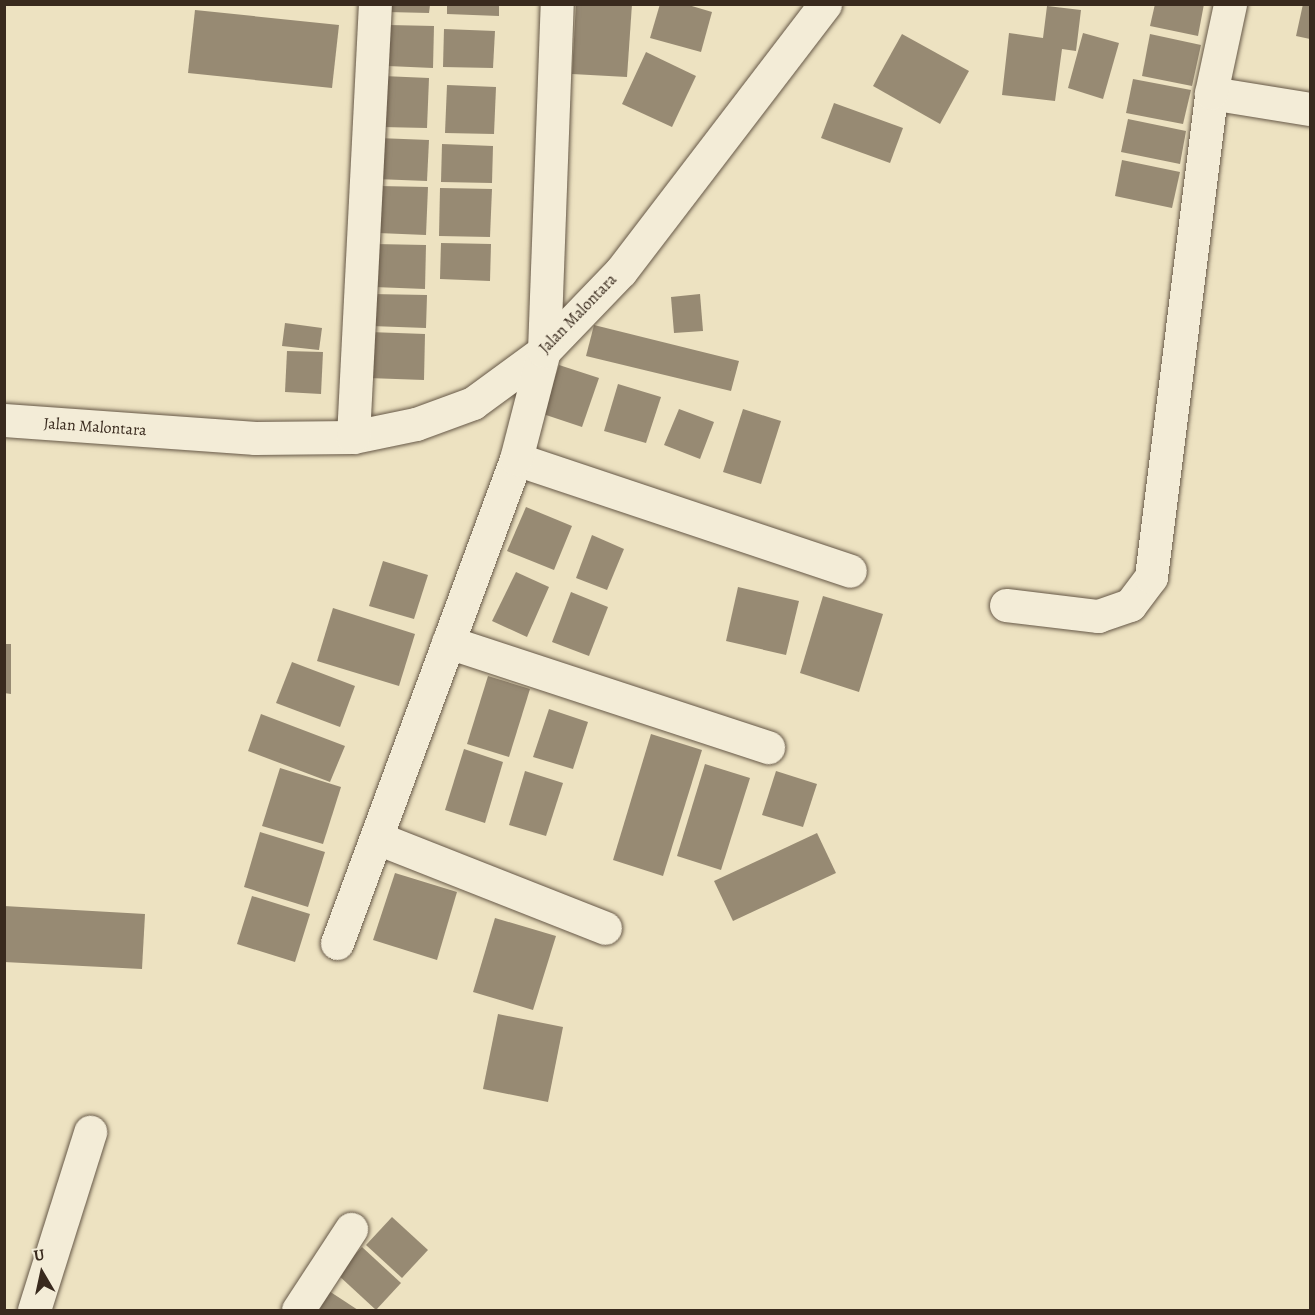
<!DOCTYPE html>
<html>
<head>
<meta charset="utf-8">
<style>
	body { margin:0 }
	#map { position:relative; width:1315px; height:1315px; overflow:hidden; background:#ede2c1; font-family:Alegreya,serif }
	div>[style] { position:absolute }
	.building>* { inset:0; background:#978a73 }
	.roads { filter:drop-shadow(0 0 2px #665847) drop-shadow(0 0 2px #665847) }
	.minor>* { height:33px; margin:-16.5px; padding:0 16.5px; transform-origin:16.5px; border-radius:16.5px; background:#f3ecd7 }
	span { translate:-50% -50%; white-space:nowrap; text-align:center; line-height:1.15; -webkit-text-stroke:4.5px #f3ecd7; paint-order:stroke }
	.street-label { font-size:16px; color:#392a1e }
	.frame { position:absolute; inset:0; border:6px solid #392a1e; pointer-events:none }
	.north { position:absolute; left:12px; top:1243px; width:60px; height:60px; -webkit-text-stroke:4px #f3ecd7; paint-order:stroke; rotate:351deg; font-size:16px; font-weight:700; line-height:24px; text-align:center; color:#392a1e }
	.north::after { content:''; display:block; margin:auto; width:21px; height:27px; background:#392a1e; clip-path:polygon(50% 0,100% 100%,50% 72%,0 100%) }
</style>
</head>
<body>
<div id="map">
	<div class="building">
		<div style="clip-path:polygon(447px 4px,499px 4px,499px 16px,447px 14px)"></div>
		<div style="clip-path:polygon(576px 4px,632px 4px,627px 77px,572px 74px)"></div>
		<div style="clip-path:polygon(660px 4px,685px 4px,712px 12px,701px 52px,650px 38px)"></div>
		<div style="clip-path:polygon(1155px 4px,1204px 4px,1198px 36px,1150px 26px)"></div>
		<div style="clip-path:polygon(1303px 4px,1310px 4px,1310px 39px,1296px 36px)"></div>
		<div style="clip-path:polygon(388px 5px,430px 5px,429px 13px,387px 12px)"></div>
		<div style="clip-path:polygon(1047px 6px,1081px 10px,1076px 51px,1062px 49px,1055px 101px,1002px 95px,1009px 33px,1043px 38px)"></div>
		<div style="clip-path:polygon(195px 10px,339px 25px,332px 88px,188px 73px)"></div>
		<div style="clip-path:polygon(389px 25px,434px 26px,433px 68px,388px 66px)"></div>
		<div style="clip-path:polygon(444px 29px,495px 31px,493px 68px,443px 67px)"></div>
		<div style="clip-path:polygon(1083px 33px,1119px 43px,1103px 99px,1068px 88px)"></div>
		<div style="clip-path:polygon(902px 34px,969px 71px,940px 124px,873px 86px)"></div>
		<div style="clip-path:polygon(1150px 34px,1201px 45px,1192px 86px,1142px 76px)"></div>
		<div style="clip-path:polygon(646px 52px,696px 76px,672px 127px,622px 104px)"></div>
		<div style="clip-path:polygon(383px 76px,429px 78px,427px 128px,382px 127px)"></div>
		<div style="clip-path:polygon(1133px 79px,1191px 90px,1183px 124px,1126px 113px)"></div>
		<div style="clip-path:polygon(447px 85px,496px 87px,494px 134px,445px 133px)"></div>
		<div style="clip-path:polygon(834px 103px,903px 128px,890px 163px,821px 138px)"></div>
		<div style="clip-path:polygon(1128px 119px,1186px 131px,1180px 164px,1121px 152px)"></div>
		<div style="clip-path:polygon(378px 138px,429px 140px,427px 181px,376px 179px)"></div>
		<div style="clip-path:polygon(442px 144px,493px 146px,492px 183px,441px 182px)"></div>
		<div style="clip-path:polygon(1122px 160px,1180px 172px,1172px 208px,1115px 196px)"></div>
		<div style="clip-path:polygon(379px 186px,428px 187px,426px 235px,378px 233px)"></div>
		<div style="clip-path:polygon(440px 188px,492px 189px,490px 237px,439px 236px)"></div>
		<div style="clip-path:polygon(441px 243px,491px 244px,490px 281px,440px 279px)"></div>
		<div style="clip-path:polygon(375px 244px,426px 245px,425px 289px,374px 287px)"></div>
		<div style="clip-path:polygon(371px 294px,427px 295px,426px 328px,371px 326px)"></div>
		<div style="clip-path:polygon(700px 294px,703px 331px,674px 333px,671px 297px)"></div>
		<div style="clip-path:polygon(285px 323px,322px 328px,319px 350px,282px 346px)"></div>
		<div style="clip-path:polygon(594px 325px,739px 361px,731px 391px,586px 356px)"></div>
		<div style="clip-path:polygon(369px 332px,425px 334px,424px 380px,368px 378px)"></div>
		<div style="clip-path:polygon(287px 351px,323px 352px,321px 394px,285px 392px)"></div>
		<div style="clip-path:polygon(559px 365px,599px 378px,582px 427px,543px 414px)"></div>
		<div style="clip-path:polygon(618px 384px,661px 397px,646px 443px,604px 431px)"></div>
		<div style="clip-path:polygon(679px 409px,714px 422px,700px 459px,664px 445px)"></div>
		<div style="clip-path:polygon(743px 409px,781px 421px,761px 484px,723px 472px)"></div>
		<div style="clip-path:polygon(526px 507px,572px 526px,554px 570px,507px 551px)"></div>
		<div style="clip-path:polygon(592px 535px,624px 549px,607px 590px,576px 578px)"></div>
		<div style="clip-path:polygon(383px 561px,428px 575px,414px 619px,369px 606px)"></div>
		<div style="clip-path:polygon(516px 572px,549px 587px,527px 637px,492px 621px)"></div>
		<div style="clip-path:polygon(738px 587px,799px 601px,786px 655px,726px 641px)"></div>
		<div style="clip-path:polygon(571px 592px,608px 607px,589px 656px,552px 642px)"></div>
		<div style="clip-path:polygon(823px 596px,883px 614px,859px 692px,800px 673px)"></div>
		<div style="clip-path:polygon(333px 608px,415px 634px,399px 686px,317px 661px)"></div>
		<div style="clip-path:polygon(4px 644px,11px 644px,11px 694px,4px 693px)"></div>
		<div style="clip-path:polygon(292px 662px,355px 686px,340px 727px,276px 703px)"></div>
		<div style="clip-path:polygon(488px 676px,530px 689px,509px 757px,467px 744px)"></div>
		<div style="clip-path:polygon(549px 709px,588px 722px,573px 769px,533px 757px)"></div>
		<div style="clip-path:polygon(261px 714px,345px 746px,330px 782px,248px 751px)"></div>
		<div style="clip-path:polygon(651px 734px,702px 750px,663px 876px,613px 860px)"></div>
		<div style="clip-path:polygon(464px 749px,503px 762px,485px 823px,445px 810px)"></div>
		<div style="clip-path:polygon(705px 764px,750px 778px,721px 870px,677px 856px)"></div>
		<div style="clip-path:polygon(280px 768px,341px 787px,323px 844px,262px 826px)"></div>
		<div style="clip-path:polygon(525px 771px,563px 783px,546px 836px,509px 825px)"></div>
		<div style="clip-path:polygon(776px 771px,817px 784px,803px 827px,762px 815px)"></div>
		<div style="clip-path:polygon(260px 832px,325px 852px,308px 907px,244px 887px)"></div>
		<div style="clip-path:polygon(817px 833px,836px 873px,733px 921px,714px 881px)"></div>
		<div style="clip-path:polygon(395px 873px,457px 892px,437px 960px,373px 940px)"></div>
		<div style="clip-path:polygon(252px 896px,310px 914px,295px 962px,237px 944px)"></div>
		<div style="clip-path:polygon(4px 906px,145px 914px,142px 969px,4px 962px)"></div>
		<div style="clip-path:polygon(495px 918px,556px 936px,533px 1010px,473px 992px)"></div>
		<div style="clip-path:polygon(498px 1014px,563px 1027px,548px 1102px,483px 1089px)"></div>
		<div style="clip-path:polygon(392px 1217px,428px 1250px,402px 1278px,366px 1245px)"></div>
		<div style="clip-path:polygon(362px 1247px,401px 1283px,376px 1310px,337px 1274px)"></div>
		<div style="clip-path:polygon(329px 1291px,358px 1310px,315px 1310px)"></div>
	</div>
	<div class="roads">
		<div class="minor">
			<div style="left:1211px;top:93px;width:100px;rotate:9.2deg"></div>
			<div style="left:4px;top:420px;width:252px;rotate:4.1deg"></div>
			<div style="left:255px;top:438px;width:98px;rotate:-0.6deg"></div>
			<div style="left:353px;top:437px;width:64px;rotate:-11.7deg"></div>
			<div style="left:416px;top:424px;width:61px;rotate:-20.2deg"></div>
			<div style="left:473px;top:403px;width:88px;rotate:-36.2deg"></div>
			<div style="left:544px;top:351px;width:111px;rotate:-46.1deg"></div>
			<div style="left:621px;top:271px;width:336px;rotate:-52.6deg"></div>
			<div style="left:353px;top:437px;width:434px;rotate:-87.1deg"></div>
			<div style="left:516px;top:459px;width:352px;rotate:18.5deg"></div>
			<div style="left:1006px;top:605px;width:93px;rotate:6.8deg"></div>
			<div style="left:1098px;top:616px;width:34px;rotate:-19deg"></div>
			<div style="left:1130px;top:605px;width:35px;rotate:-53deg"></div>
			<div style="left:1151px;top:577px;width:488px;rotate:-82.9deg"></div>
			<div style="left:1211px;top:93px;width:91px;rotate:-77.9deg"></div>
			<div style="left:448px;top:642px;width:337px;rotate:18.2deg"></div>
			<div style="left:377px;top:838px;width:245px;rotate:21.5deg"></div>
			<div style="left:337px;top:943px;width:516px;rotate:-69.7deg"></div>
			<div style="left:516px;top:459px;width:112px;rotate:-75.5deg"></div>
			<div style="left:544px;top:351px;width:347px;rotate:-87.9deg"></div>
			<div style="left:34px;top:1310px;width:187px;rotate:-72.5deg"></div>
			<div style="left:298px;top:1310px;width:97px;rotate:-56.8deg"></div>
		</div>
	</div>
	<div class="street-label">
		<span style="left:578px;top:314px;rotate:-46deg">Jalan Malontara</span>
		<span style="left:95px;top:427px;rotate:4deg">Jalan Malontara</span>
	</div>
	<div class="frame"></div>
	<div class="north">U</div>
</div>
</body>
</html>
